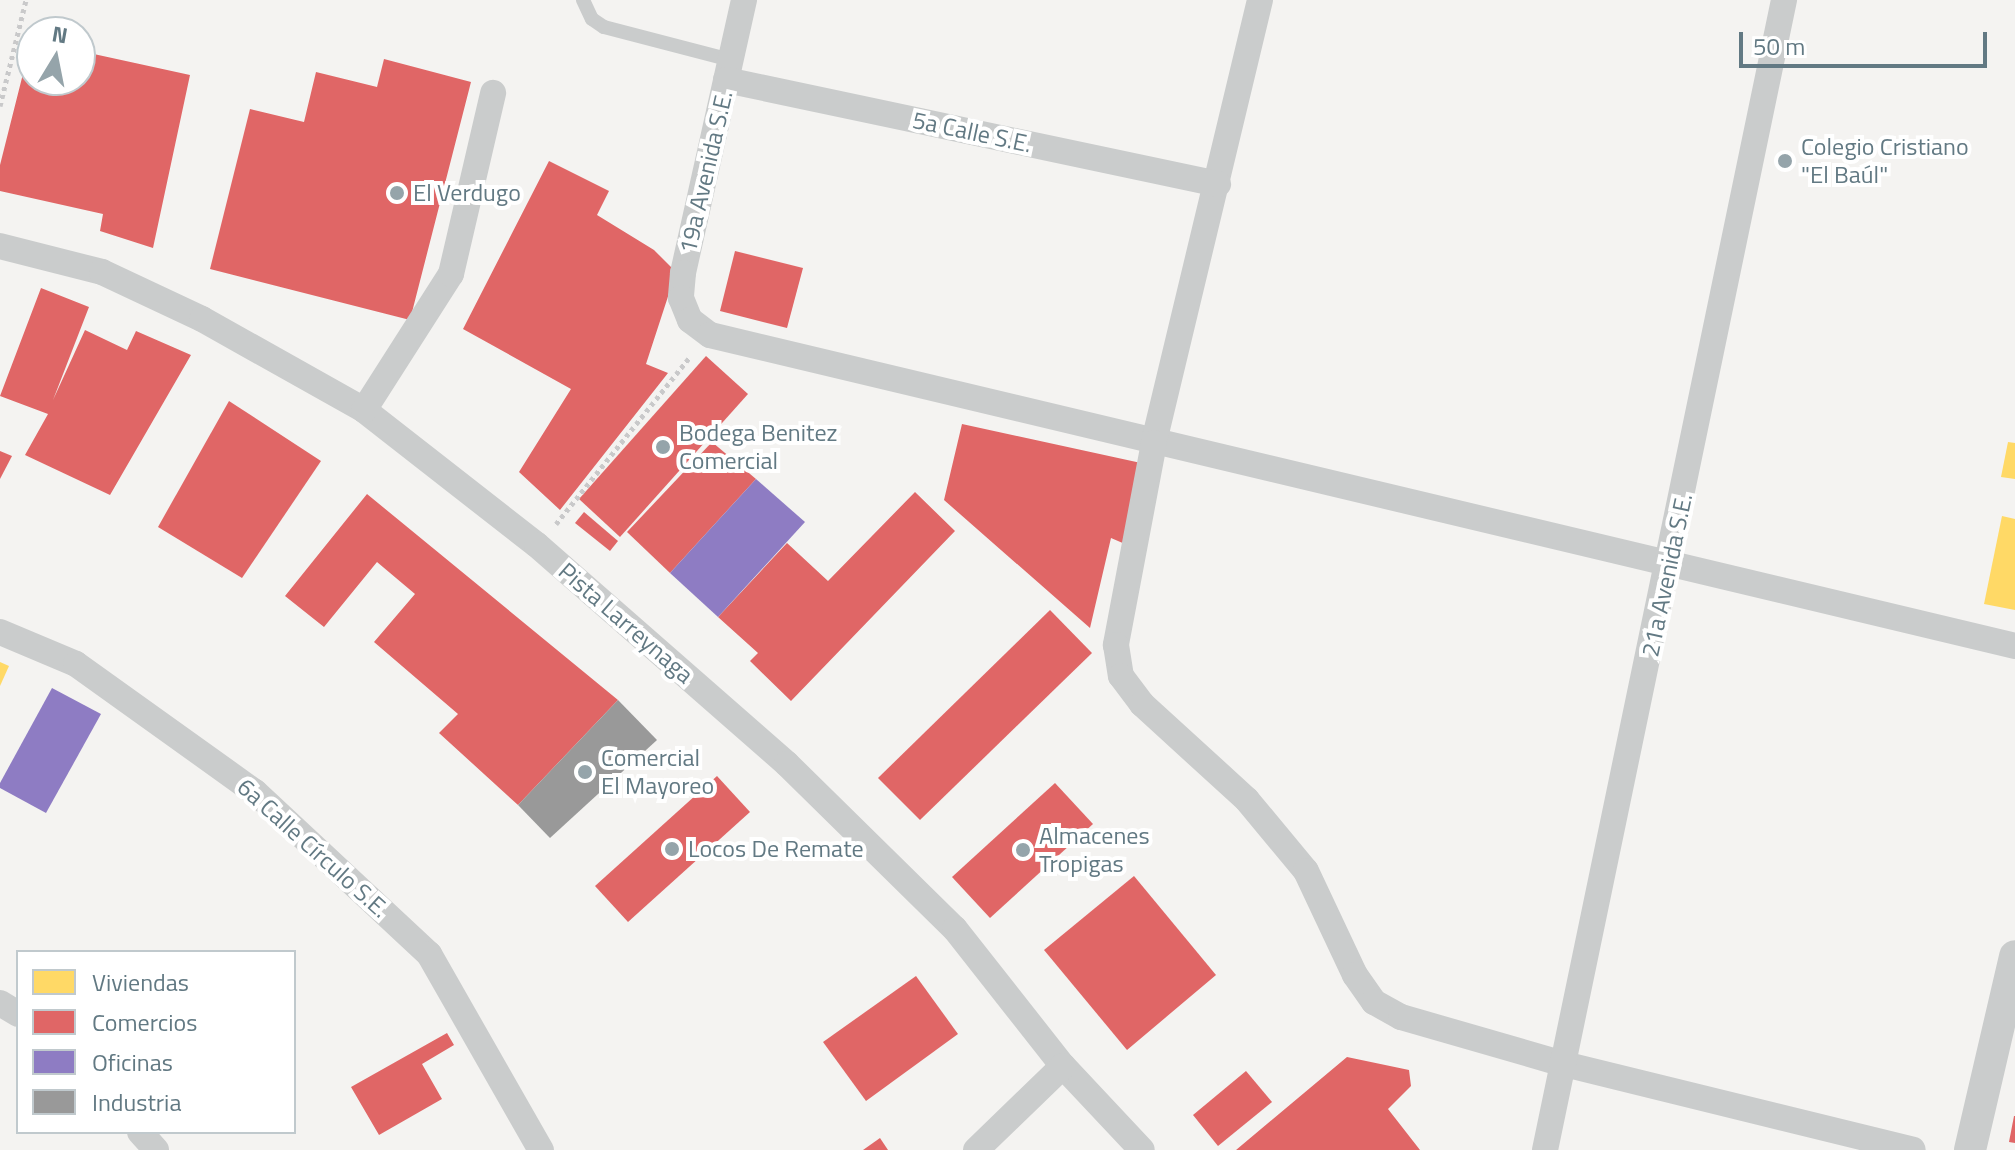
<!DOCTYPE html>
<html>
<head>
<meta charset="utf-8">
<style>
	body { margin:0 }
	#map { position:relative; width:2015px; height:1150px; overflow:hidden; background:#f4f3f1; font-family:"Titillium Web",sans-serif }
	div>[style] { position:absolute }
	.homes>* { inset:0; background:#ffd966 }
	.shops>* { inset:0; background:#e06666 }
	.offices>* { inset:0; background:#8e7cc3 }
	.industry>* { inset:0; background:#999 }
	.path>* { height:5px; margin-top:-2.5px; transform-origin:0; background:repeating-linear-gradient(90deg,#c9c9ca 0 4px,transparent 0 8px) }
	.service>* { height:14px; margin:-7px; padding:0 7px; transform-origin:7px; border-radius:7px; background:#cacccc }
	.minor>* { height:26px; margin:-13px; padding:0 13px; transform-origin:13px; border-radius:13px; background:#cacccc }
	.tertiary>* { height:32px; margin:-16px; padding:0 16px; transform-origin:16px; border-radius:16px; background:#cacccc }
	.dots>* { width:22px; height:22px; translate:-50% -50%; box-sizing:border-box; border:4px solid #fff; border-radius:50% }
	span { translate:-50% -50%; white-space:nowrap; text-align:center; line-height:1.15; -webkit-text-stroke:8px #fff; paint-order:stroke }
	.street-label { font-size:24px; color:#627983 }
	.poi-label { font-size:24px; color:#627983 }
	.left { translate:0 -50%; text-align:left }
	.legend { position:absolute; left:16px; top:950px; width:280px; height:184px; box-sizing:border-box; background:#fff; border:2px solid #c0c9cd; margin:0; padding:10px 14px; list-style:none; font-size:24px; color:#627983 }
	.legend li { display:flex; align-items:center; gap:16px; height:40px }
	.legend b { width:40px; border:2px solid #c0c9cd }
	.north { position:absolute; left:16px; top:16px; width:80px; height:80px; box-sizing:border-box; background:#fff; border:2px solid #c0c9cd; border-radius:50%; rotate:10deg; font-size:22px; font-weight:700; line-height:32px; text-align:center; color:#627983 }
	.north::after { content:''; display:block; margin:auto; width:28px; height:36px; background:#95a4aa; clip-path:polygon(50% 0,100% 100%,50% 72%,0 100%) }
	.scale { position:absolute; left:1739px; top:32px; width:248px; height:36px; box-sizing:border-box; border:4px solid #627983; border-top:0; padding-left:10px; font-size:24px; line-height:28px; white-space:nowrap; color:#627983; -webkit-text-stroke:6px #fff; paint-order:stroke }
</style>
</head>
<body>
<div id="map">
	<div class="homes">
		<div style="clip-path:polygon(2008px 442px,2015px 443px,2015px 479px,2001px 477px)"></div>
		<div style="clip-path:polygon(2002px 516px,2015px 519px,2015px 610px,1984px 604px)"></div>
		<div style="clip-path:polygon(0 662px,9px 666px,0 686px)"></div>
	</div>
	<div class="shops">
		<div style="clip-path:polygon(31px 42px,32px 80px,80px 80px,80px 51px,190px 75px,153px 248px,100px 231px,103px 214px,0 191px,0 165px)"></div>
		<div style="clip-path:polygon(384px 59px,471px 82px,410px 320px,210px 269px,250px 109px,304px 122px,316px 72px,377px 87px)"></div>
		<div style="clip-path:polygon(549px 161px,609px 191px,597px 215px,654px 250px,676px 272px,646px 364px,668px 373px,560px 510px,519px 472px,571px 389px,463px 329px)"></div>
		<div style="clip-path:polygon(735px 251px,803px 268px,787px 328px,720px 311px)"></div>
		<div style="clip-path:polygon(41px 288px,89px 307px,53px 400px,85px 330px,127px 350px,136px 331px,191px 355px,110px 495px,25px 455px,48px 414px,0 396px)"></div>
		<div style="clip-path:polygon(706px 356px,748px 394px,620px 537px,579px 499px)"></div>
		<div style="clip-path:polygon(229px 401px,321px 461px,242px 578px,158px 527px)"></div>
		<div style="clip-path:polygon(962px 424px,1141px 463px,1125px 544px,1111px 538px,1090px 628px,944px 500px)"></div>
		<div style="clip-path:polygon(712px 442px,756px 479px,670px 573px,627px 532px)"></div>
		<div style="clip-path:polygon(0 451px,12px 456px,0 479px)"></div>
		<div style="clip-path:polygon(915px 492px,955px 531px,791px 701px,750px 661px,758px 653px,718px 617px,787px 543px,828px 581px)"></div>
		<div style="clip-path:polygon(367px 494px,618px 700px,518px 805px,439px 733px,458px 714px,374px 642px,415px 594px,377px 562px,324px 627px,285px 596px)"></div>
		<div style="clip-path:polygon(584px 512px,618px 541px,610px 551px,575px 523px)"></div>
		<div style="clip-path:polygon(1050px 610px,1092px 653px,920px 820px,878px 778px)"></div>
		<div style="clip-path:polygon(717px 776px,750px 812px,628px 922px,595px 886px)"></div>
		<div style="clip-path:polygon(1055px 783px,1093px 824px,990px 918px,952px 877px)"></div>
		<div style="clip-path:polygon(1134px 876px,1216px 975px,1127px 1050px,1044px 950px)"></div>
		<div style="clip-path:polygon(916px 976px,958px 1034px,866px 1101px,823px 1042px)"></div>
		<div style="clip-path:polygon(447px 1033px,454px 1045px,422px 1064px,442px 1099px,379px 1135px,351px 1087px)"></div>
		<div style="clip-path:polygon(1347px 1057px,1409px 1070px,1411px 1086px,1388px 1109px,1420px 1150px,1236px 1150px)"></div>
		<div style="clip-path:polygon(1246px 1071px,1272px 1102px,1218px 1146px,1193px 1115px)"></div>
		<div style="clip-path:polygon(2014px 1116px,2015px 1116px,2015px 1143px,2009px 1142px)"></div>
		<div style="clip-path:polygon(880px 1138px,888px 1150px,863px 1150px)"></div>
	</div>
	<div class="offices">
		<div style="clip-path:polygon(756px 479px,805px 522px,718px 617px,670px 573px)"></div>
		<div style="clip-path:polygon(52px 688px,101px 714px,46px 813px,0 788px,0 783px)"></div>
	</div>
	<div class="industry">
		<div style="clip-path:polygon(618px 700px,657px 740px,550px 838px,518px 805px)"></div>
	</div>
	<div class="path">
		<div style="left:0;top:106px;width:109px;rotate:-76.2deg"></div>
		<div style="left:556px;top:524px;width:214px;rotate:-51.3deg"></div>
	</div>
	<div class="service">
		<div style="left:583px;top:0;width:21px;rotate:65deg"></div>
		<div style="left:592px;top:19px;width:14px;rotate:34deg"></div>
		<div style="left:604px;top:27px;width:131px;rotate:14.6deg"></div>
	</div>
	<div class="minor">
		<div style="left:744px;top:0;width:280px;rotate:102.6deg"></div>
		<div style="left:683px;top:273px;width:25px;rotate:95deg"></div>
		<div style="left:681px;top:298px;width:24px;rotate:68deg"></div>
		<div style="left:690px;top:320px;width:25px;rotate:37deg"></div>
		<div style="left:710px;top:335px;width:1342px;rotate:13.4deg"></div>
		<div style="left:1260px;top:0;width:456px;rotate:103.5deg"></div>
		<div style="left:1154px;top:443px;width:206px;rotate:100.7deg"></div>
		<div style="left:1116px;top:645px;width:31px;rotate:81deg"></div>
		<div style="left:1121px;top:676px;width:35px;rotate:53deg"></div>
		<div style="left:1142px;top:704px;width:142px;rotate:42.4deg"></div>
		<div style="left:1247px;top:800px;width:92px;rotate:50.3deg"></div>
		<div style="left:1306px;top:871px;width:115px;rotate:64.8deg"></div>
		<div style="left:1355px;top:975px;width:33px;rotate:55deg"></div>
		<div style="left:1374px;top:1002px;width:31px;rotate:29deg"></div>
		<div style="left:1401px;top:1017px;width:170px;rotate:16.1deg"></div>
		<div style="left:1564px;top:1064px;width:359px;rotate:13.8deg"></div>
		<div style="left:726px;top:80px;width:503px;rotate:11.94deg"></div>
		<div style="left:0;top:246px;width:105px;rotate:14.3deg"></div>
		<div style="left:102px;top:272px;width:110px;rotate:25.2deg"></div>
		<div style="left:202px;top:319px;width:186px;rotate:29.3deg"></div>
		<div style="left:364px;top:410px;width:219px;rotate:38deg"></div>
		<div style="left:537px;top:545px;width:332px;rotate:41.2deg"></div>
		<div style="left:787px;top:764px;width:235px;rotate:44.5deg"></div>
		<div style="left:955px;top:929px;width:174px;rotate:51.8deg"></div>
		<div style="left:1063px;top:1066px;width:115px;rotate:46.8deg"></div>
		<div style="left:364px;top:410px;width:161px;rotate:-57.4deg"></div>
		<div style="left:451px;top:274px;width:186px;rotate:-76.9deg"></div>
		<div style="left:0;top:632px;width:82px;rotate:22.8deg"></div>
		<div style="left:76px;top:664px;width:220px;rotate:35.6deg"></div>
		<div style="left:255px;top:792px;width:238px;rotate:43deg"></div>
		<div style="left:429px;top:954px;width:226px;rotate:60.3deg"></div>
		<div style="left:0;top:1003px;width:21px;rotate:31deg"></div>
		<div style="left:140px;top:1132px;width:24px;rotate:48deg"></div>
		<div style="left:976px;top:1150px;width:121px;rotate:-44deg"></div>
		<div style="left:1545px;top:1150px;width:1175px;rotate:-78.26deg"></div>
	</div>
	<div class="tertiary">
		<div style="left:1970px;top:1150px;width:199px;rotate:-76.9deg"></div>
	</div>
	<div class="dots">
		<div style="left:1785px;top:161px;background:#95a4aa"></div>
		<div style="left:397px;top:193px;background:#95a4aa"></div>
		<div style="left:663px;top:447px;background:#95a4aa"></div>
		<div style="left:585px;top:772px;background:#95a4aa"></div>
		<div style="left:672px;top:849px;background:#95a4aa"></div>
		<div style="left:1023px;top:850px;background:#95a4aa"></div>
	</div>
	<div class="street-label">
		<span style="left:972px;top:132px;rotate:12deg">5a Calle S.E.</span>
		<span style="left:706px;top:172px;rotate:-77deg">19a Avenida S.E.</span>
		<span style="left:1667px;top:575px;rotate:-78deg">21a Avenida S.E.</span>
		<span style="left:626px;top:623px;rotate:41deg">Pista Larreynaga</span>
		<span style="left:313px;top:848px;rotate:42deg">6a Calle Círculo S.E.</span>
	</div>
	<div class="poi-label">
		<span class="left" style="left:1801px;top:161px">Colegio Cristiano<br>"El Baúl"</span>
		<span class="left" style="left:413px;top:193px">El Verdugo</span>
		<span class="left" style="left:679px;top:447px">Bodega Benitez<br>Comercial</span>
		<span class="left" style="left:601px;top:772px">Comercial<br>El Mayoreo</span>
		<span class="left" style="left:1039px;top:850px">Almacenes<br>Tropigas</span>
		<span class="left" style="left:688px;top:849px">Locos De Remate</span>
	</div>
	<ul class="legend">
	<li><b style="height:22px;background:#ffd966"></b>Viviendas</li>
	<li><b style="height:22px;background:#e06666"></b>Comercios</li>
	<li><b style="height:22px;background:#8e7cc3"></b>Oficinas</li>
	<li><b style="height:22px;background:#999"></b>Industria</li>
	</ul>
	<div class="north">N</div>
	<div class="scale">50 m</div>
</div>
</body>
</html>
